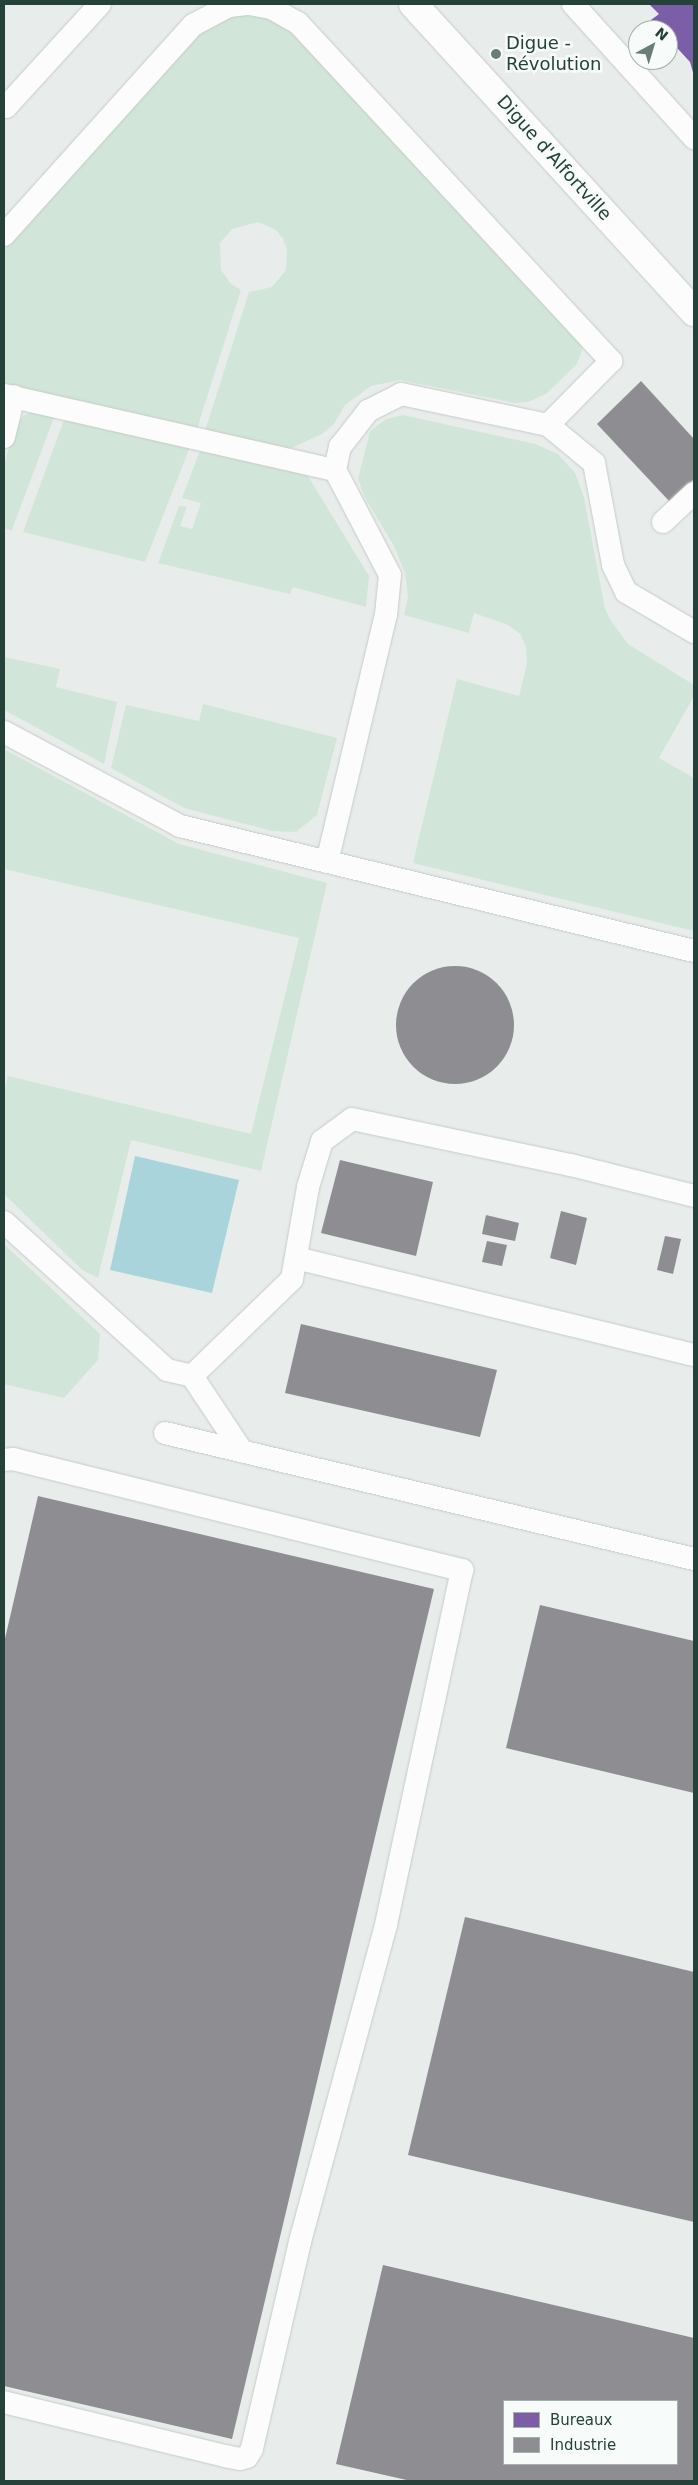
<!DOCTYPE html>
<html>
<head>
<meta charset="utf-8">
<style>
	body { margin:0 }
	#map { position:relative; width:698px; height:2485px; overflow:hidden; background:#e8edeb; font-family:"DejaVu Sans",sans-serif }
	div>[style] { position:absolute }
	.green>* { inset:0; background:#d1e6d8 }
	.water>* { inset:0; background:#a9d4db }
	.offices>* { inset:0; background:#7b5ea7 }
	.industry>* { inset:0; background:#8d8d92 }
	.round { border-radius:50% }
	.roads { filter:drop-shadow(0 0 1px #c5cac8) drop-shadow(0 0 1px #c5cac8) }
	.service>* { height:22px; margin:-11px; padding:0 11px; transform-origin:11px; border-radius:11px; background:#fcfcfc }
	.tertiary>* { height:28px; margin:-14px; padding:0 14px; transform-origin:14px; border-radius:14px; background:#fcfcfc }
	.dots>* { width:14px; height:14px; translate:-50% -50%; box-sizing:border-box; border:2px solid #f7fbf9; border-radius:50% }
	span { translate:-50% -50%; white-space:nowrap; text-align:center; line-height:1.15; -webkit-text-stroke:5px #f7fbf9; paint-order:stroke }
	.poi-label { font-size:18px; color:#24423a }
	.left { translate:0 -50%; text-align:left }
	.street-label { font-size:18px; color:#24423a }
	.frame { position:absolute; inset:0; border:5px solid #24423a; pointer-events:none }
	.legend { position:absolute; left:503px; top:2400px; width:175px; height:65px; box-sizing:border-box; background:#f7fbf9; border:1px solid #a3b1ad; margin:0; padding:6px 9px; list-style:none; font-size:15px; color:#24423a }
	.legend li { display:flex; align-items:center; gap:10px; height:25px }
	.legend b { width:25px; border:1px solid #a3b1ad }
	.north { position:absolute; left:628px; top:20px; width:50px; height:50px; box-sizing:border-box; background:#f7fbf9; border:1px solid #a3b1ad; border-radius:50%; rotate:39deg; font-size:14px; font-weight:700; line-height:20px; text-align:center; color:#24423a }
	.north::after { content:''; display:block; margin:auto; width:18px; height:22px; background:#697e78; clip-path:polygon(50% 0,100% 100%,50% 72%,0 100%) }
</style>
</head>
<body>
<div id="map">
	<div class="green">
		<div style="clip-path:polygon(235px 13px,266px 16px,298px 37px,581px 343px,582px 350px,577px 364px,546px 394px,528px 402px,515px 403px,400px 380px,371px 386px,345px 405px,334px 424px,322px 434px,292px 448px,272px 447px,205px 431px,249px 292px,272px 287px,286px 270px,287px 249px,283px 239px,276px 230px,258px 222px,232px 229px,220px 243px,221px 270px,232px 285px,241px 290px,197px 429px,4px 383px,4px 249px,201px 29px)"></div>
		<div style="clip-path:polygon(40px 410px,55px 415px,12px 530px,4px 529px,4px 467px,13px 429px,24px 415px)"></div>
		<div style="clip-path:polygon(403px 415px,535px 444px,558px 454px,575px 473px,584px 497px,605px 609px,611px 621px,628px 644px,694px 685px,694px 696px,659px 758px,694px 778px,694px 931px,413px 863px,457px 679px,519px 696px,527px 663px,526px 647px,520px 634px,508px 625px,474px 613px,469px 633px,404px 615px,408px 597px,405px 573px,394px 546px,364px 496px,358px 479px,370px 431px,386px 419px)"></div>
		<div style="clip-path:polygon(65px 417px,190px 447px,145px 562px,23px 532px)"></div>
		<div style="clip-path:polygon(201px 448px,308px 476px,369px 576px,366px 607px,293px 587px,290px 594px,158px 563px,179px 506px,187px 507px,180px 526px,192px 529px,201px 503px,182px 498px)"></div>
		<div style="clip-path:polygon(4px 657px,60px 669px,56px 687px,117px 702px,104px 764px,4px 710px)"></div>
		<div style="clip-path:polygon(203px 704px,337px 738px,317px 815px,296px 832px,272px 831px,184px 808px,111px 768px,126px 705px,199px 721px)"></div>
		<div style="clip-path:polygon(4px 749px,179px 844px,327px 883px,261px 1171px,131px 1140px,98px 1278px,82px 1270px,4px 1194px,4px 1093px,8px 1076px,251px 1134px,299px 938px,4px 869px)"></div>
		<div style="clip-path:polygon(4px 1244px,100px 1334px,98px 1360px,64px 1398px,4px 1384px)"></div>
	</div>
	<div class="water">
		<div style="clip-path:polygon(135px 1156px,239px 1180px,212px 1293px,110px 1270px)"></div>
	</div>
	<div class="offices">
		<div style="clip-path:polygon(649px 4px,694px 4px,694px 76px,690px 62px,668px 38px,668px 30px,660px 30px,651px 20px,659px 14px)"></div>
	</div>
	<div class="industry">
		<div style="clip-path:polygon(641px 381px,694px 439px,694px 479px,670px 502px,597px 424px)"></div>
		<div class="round" style="left:396px;top:966px;width:118px;height:118px"></div>
		<div style="clip-path:polygon(340px 1160px,433px 1182px,416px 1256px,321px 1233px)"></div>
		<div style="clip-path:polygon(561px 1211px,587px 1218px,576px 1265px,550px 1258px)"></div>
		<div style="clip-path:polygon(486px 1215px,519px 1223px,515px 1241px,482px 1234px)"></div>
		<div style="clip-path:polygon(665px 1236px,681px 1239px,673px 1274px,657px 1270px)"></div>
		<div style="clip-path:polygon(487px 1241px,507px 1245px,502px 1266px,482px 1262px)"></div>
		<div style="clip-path:polygon(301px 1324px,497px 1370px,480px 1437px,285px 1393px)"></div>
		<div style="clip-path:polygon(38px 1496px,434px 1589px,232px 2439px,4px 2386px,4px 1643px)"></div>
		<div style="clip-path:polygon(540px 1605px,694px 1641px,694px 1793px,506px 1748px)"></div>
		<div style="clip-path:polygon(465px 1917px,694px 1972px,694px 2222px,408px 2155px)"></div>
		<div style="clip-path:polygon(evenodd,383px 2265px,694px 2338px,694px 2481px,411px 2481px,336px 2464px,383px 2265px,504px 2401px,677px 2401px,677px 2464px,504px 2464px,504px 2401px)"></div>
	</div>
	<div class="roads">
		<div class="service">
			<div style="left:573px;top:4px;width:181px;rotate:47.9deg"></div>
			<div style="left:6px;top:107px;width:139px;rotate:-47.6deg"></div>
			<div style="left:4px;top:235px;width:283px;rotate:-48deg"></div>
			<div style="left:193px;top:25px;width:41px;rotate:-27.8deg"></div>
			<div style="left:229px;top:6px;width:20px;rotate:-6deg"></div>
			<div style="left:249px;top:4px;width:22px;rotate:10deg"></div>
			<div style="left:271px;top:8px;width:31px;rotate:29deg"></div>
			<div style="left:298px;top:23px;width:461px;rotate:47.2deg"></div>
			<div style="left:611px;top:361px;width:90px;rotate:134.5deg"></div>
			<div style="left:4px;top:395px;width:339px;rotate:12.8deg"></div>
			<div style="left:4px;top:437px;width:42px;rotate:-76.3deg"></div>
			<div style="left:663px;top:522px;width:42px;rotate:-43.1deg"></div>
			<div style="left:4px;top:732px;width:200px;rotate:28.1deg"></div>
			<div style="left:180px;top:826px;width:529px;rotate:13.67deg"></div>
			<div style="left:327px;top:862px;width:254px;rotate:-76.6deg"></div>
			<div style="left:386px;top:615px;width:40px;rotate:-84.3deg"></div>
			<div style="left:390px;top:575px;width:119px;rotate:-117.6deg"></div>
			<div style="left:335px;top:470px;width:24px;rotate:-78deg"></div>
			<div style="left:340px;top:447px;width:46px;rotate:-52.1deg"></div>
			<div style="left:368px;top:411px;width:37px;rotate:-27deg"></div>
			<div style="left:401px;top:394px;width:150px;rotate:11.9deg"></div>
			<div style="left:548px;top:425px;width:60px;rotate:39.6deg"></div>
			<div style="left:594px;top:463px;width:104px;rotate:79.4deg"></div>
			<div style="left:613px;top:565px;width:30px;rotate:64deg"></div>
			<div style="left:626px;top:592px;width:79px;rotate:30.5deg"></div>
			<div style="left:4px;top:1222px;width:220px;rotate:42.2deg"></div>
			<div style="left:167px;top:1370px;width:26px;rotate:13deg"></div>
			<div style="left:192px;top:1376px;width:90px;rotate:56.3deg"></div>
			<div style="left:296px;top:1258px;width:410px;rotate:13.7deg"></div>
			<div style="left:192px;top:1376px;width:139px;rotate:-44.1deg"></div>
			<div style="left:292px;top:1279px;width:93px;rotate:-80.1deg"></div>
			<div style="left:308px;top:1187px;width:48px;rotate:-73.1deg"></div>
			<div style="left:322px;top:1141px;width:37px;rotate:-36deg"></div>
			<div style="left:352px;top:1119px;width:224px;rotate:11.9deg"></div>
			<div style="left:571px;top:1165px;width:127px;rotate:14.1deg"></div>
			<div style="left:165px;top:1433px;width:544px;rotate:13.4deg"></div>
			<div style="left:4px;top:1460px;width:9px;rotate:-6deg"></div>
			<div style="left:13px;top:1459px;width:463px;rotate:13.9deg"></div>
			<div style="left:462px;top:1570px;width:363px;rotate:102.1deg"></div>
			<div style="left:386px;top:1925px;width:328px;rotate:105.2deg"></div>
			<div style="left:300px;top:2242px;width:212px;rotate:103.1deg"></div>
			<div style="left:252px;top:2449px;width:9px;rotate:122deg"></div>
			<div style="left:247px;top:2457px;width:7px;rotate:164deg"></div>
			<div style="left:240px;top:2459px;width:15px;rotate:-169deg"></div>
			<div style="left:225px;top:2456px;width:228px;rotate:-166.3deg"></div>
		</div>
		<div class="tertiary">
			<div style="left:413px;top:4px;width:417px;rotate:47.6deg"></div>
		</div>
	</div>
	<div class="dots">
		<div style="left:496px;top:54px;background:#697e78"></div>
	</div>
	<div class="poi-label">
		<span class="left" style="left:506px;top:54px">Digue -<br>Révolution</span>
	</div>
	<div class="street-label">
		<span style="left:554px;top:158px;rotate:48deg">Digue d'Alfortville</span>
	</div>
	<div class="frame"></div>
	<ul class="legend">
	<li><b style="height:14px;background:#7b5ea7"></b>Bureaux</li>
	<li><b style="height:14px;background:#8d8d92"></b>Industrie</li>
	</ul>
	<div class="north">N</div>
</div>
</body>
</html>
